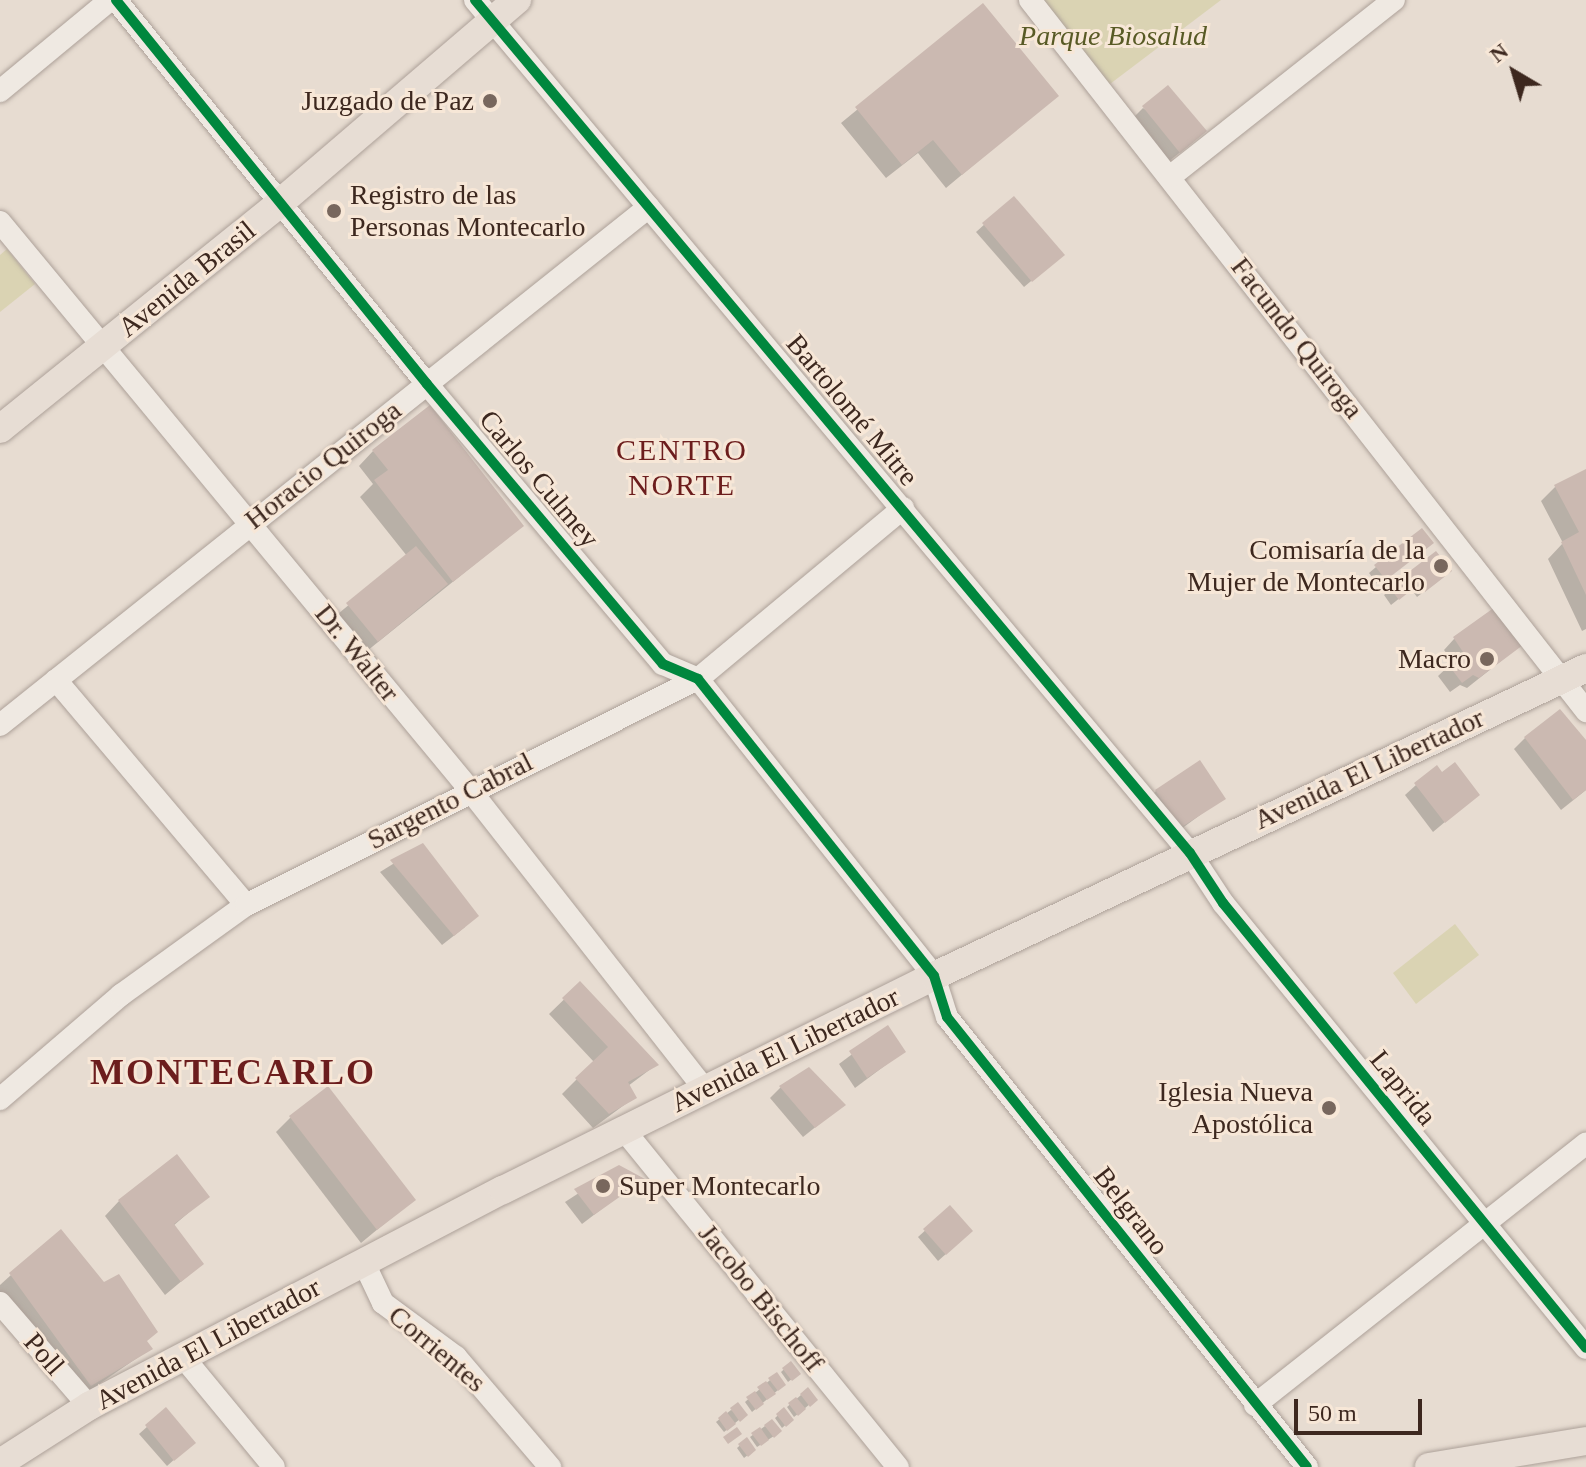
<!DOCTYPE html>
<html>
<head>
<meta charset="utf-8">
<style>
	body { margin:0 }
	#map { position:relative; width:1586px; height:1467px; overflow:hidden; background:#e7dcd1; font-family:Georgia,serif }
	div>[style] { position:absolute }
	.green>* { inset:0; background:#dad3b3 }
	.shadow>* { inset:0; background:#0003 }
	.building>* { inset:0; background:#cbb9b1 }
	.roads { filter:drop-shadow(0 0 2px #ada199) drop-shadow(0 0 2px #ada199) }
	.minor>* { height:22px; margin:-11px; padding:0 11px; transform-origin:11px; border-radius:11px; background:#efe9e2 }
	.major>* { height:28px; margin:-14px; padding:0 14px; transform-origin:14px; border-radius:14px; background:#e7ddd4 }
	.cycleway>* { height:10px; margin:-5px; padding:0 5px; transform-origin:5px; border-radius:5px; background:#00873e }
	.dots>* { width:22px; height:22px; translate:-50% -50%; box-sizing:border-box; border:4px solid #f7e7d7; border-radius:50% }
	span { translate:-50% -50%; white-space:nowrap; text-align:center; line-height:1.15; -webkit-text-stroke:6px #f7e7d7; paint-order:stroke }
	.park-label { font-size:28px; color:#585a25; font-style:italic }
	.poi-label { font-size:28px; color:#3d281f }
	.right { translate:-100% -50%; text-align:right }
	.left { translate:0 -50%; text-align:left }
	.street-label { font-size:28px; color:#3d281f }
	.neighbourhood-label { font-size:30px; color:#6c1d1d; letter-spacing:2px }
	.district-label { font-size:36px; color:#6c1d1d; font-weight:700; letter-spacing:2px }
	.north { position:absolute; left:1474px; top:32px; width:80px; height:80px; -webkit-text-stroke:6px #f7e7d7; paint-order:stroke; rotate:322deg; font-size:22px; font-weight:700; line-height:32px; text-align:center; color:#3d281f }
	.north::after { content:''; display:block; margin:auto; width:28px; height:36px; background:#3d281f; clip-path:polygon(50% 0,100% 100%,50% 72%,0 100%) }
	.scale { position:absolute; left:1294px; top:1399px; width:128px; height:36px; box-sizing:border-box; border:4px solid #3d281f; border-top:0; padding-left:10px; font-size:24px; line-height:28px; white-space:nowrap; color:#3d281f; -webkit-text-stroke:6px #f7e7d7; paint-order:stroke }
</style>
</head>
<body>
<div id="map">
	<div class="green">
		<div style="clip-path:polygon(1038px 0,1221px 0,1106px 87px)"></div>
		<div style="clip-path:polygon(7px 249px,35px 284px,0 312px,0 255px)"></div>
		<div style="clip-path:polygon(1455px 924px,1479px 955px,1416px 1004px,1393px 973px)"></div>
	</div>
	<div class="shadow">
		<div style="clip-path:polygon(983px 6px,1056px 96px,946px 188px,918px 153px,886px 178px,841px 123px)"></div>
		<div style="clip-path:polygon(1143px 108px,1193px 142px,1168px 162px,1133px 118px)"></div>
		<div style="clip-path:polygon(1014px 198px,1055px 261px,1024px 287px,976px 232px)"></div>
		<div style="clip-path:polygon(373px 451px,522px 526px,362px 655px,332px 619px,407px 556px,360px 497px,373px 484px,359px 466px)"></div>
		<div style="clip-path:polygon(1586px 472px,1586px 629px,1582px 631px,1548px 559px,1563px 543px,1541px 501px,1556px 486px)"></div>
		<div style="clip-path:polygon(1424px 549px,1378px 585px,1369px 573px,1376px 567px)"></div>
		<div style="clip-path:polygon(1442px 578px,1417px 597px,1411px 589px,1391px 605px,1384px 595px,1391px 589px)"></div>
		<div style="clip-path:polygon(1454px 639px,1521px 645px,1467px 688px,1460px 685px,1450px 692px,1438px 676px,1453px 662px,1444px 650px)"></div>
		<div style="clip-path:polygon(1525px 738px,1586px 743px,1586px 790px,1561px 810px,1514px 749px)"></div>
		<div style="clip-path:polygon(1442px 774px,1477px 795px,1433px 832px,1405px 795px,1416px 785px)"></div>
		<div style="clip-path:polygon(1156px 791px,1223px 798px,1169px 838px,1145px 802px)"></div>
		<div style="clip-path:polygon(422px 846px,465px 927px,442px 945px,380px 872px)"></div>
		<div style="clip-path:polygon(580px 984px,656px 1065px,628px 1086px,635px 1097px,593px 1128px,562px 1094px,594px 1062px,549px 1014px)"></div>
		<div style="clip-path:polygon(887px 1028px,903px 1052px,855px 1088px,839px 1064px)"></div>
		<div style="clip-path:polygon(781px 1087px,843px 1105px,803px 1137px,770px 1098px)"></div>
		<div style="clip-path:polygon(291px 1117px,413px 1200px,361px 1243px,276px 1132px)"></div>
		<div style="clip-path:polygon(619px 1167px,641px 1179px,582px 1224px,565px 1202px)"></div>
		<div style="clip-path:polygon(208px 1196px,173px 1226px,202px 1264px,165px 1295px,105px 1216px,119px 1201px)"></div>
		<div style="clip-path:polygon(950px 1208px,964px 1238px,938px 1261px,918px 1237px)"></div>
		<div style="clip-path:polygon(11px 1275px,145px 1342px,150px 1349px,76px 1400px,0 1296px,0 1285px)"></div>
		<div style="clip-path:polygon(790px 1364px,798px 1374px,788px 1382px,781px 1372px)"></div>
		<div style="clip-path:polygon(770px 1380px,784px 1385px,752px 1412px,745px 1402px)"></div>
		<div style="clip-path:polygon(801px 1395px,815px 1400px,794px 1417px,787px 1407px)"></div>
		<div style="clip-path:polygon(166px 1410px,186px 1449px,167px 1466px,139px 1434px)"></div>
		<div style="clip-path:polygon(731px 1410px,745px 1415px,724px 1432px,716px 1422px)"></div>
		<div style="clip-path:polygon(784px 1410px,791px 1420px,782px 1428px,775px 1418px)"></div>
		<div style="clip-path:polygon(765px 1426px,777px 1434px,757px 1447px,750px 1437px)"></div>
		<div style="clip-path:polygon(746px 1440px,754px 1450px,744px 1458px,737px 1448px)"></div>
	</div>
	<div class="building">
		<div style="clip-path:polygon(983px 3px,1059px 96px,962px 175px,933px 140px,902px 165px,855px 107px)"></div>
		<div style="clip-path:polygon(1168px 85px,1207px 131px,1180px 153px,1142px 106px)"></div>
		<div style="clip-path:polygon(1014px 196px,1065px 255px,1032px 282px,982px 223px)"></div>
		<div style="clip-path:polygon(430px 405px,524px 526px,453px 582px,374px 480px,388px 470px,372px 450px)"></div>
		<div style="clip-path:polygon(1586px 469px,1586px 595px,1561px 542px,1579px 532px,1554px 485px)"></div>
		<div style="clip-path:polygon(1422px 528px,1434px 543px,1386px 580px,1374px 565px)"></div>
		<div style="clip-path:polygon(416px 546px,448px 584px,378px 642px,346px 603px)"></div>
		<div style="clip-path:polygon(1436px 551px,1452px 571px,1425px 592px,1419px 584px,1399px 600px,1389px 587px)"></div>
		<div style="clip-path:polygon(1495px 607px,1523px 645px,1479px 678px,1473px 675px,1462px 683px,1447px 663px,1463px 652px,1453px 637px)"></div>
		<div style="clip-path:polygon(1560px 709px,1586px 740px,1586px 790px,1573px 800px,1524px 737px)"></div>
		<div style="clip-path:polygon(1200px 760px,1226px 799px,1180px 828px,1155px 790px)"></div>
		<div style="clip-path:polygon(1455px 762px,1480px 795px,1445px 823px,1414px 783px,1437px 765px,1442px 772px)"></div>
		<div style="clip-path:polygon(423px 843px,479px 916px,454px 936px,390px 860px)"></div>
		<div style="clip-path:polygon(580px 981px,659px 1065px,628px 1082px,637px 1098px,609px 1114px,575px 1078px,608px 1047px,562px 998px)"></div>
		<div style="clip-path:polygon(888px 1025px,906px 1052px,867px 1078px,849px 1051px)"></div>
		<div style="clip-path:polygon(809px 1067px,846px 1105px,815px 1128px,779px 1086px)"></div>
		<div style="clip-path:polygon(328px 1086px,416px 1200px,377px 1230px,289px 1116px)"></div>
		<div style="clip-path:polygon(177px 1154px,210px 1197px,174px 1224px,204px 1264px,181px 1282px,118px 1200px)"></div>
		<div style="clip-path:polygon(619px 1165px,645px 1179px,594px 1215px,574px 1189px)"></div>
		<div style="clip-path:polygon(950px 1205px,973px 1231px,946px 1255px,923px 1229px)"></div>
		<div style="clip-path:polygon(61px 1229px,104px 1282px,119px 1274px,158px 1332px,147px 1341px,153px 1349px,91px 1386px,9px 1273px)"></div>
		<div style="clip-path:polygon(791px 1361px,801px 1374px,792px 1381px,782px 1368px)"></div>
		<div style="clip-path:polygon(777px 1372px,786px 1385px,778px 1391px,768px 1378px)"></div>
		<div style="clip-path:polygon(766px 1381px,776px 1394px,767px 1400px,757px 1387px)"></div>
		<div style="clip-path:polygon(808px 1387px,818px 1400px,810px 1407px,800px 1394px)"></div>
		<div style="clip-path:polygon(755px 1391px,764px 1404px,756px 1410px,746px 1397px)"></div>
		<div style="clip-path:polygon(796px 1397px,806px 1409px,798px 1416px,788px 1403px)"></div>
		<div style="clip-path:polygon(738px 1402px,748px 1415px,740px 1422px,730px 1408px)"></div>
		<div style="clip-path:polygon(166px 1407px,196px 1443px,174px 1461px,145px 1425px)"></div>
		<div style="clip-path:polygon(784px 1407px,794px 1420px,786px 1427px,776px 1414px)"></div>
		<div style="clip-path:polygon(726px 1411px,736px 1424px,727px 1431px,718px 1418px)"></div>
		<div style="clip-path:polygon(772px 1419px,782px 1431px,774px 1438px,764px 1425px)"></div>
		<div style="clip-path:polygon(737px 1427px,742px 1434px,728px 1444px,723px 1437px)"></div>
		<div style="clip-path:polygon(760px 1427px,769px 1440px,761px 1446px,751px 1433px)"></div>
		<div style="clip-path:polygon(747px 1437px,756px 1450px,748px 1457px,738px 1444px)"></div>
	</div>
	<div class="roads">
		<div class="minor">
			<div style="left:116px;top:0;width:494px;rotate:51deg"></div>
			<div style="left:427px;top:384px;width:366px;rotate:49.9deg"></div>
			<div style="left:663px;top:664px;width:38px;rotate:23deg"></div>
			<div style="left:698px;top:679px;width:379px;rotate:51.5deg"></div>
			<div style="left:934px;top:976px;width:43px;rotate:72.4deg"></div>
			<div style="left:947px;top:1017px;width:576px;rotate:51.34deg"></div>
			<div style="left:475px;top:0;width:1113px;rotate:50.03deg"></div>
			<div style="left:1190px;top:853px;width:60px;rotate:56.6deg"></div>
			<div style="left:1223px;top:903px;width:574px;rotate:50.79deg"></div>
			<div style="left:1030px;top:0;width:903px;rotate:51.97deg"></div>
			<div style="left:0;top:91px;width:143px;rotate:-39.6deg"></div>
			<div style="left:1171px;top:176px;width:284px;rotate:-38.3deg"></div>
			<div style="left:0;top:222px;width:737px;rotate:50.39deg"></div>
			<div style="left:470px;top:790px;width:382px;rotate:51.9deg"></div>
			<div style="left:56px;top:680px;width:294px;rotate:49.8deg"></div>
			<div style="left:0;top:725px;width:830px;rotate:-38.6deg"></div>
			<div style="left:0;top:1099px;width:160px;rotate:-40.7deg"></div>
			<div style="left:121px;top:995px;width:154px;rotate:-35.8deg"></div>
			<div style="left:246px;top:905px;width:505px;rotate:-26.57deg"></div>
			<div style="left:698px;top:679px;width:267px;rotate:-39.8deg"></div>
			<div style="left:624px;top:1130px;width:434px;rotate:50.9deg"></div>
			<div style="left:364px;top:1263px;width:44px;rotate:64.6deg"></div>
			<div style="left:383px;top:1303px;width:91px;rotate:36.5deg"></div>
			<div style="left:456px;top:1357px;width:145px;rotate:49.5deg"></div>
			<div style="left:0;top:1303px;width:136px;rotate:49.2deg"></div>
			<div style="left:184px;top:1358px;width:141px;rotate:50.5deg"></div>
			<div style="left:1255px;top:1405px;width:422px;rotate:-38.3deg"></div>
		</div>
		<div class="major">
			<div style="left:0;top:429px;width:361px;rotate:-38.9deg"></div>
			<div style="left:281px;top:202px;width:311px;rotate:-40.6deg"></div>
			<div style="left:0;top:1463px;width:106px;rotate:-32.6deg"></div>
			<div style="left:89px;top:1406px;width:467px;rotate:-27.6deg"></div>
			<div style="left:503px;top:1190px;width:481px;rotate:-26.4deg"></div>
			<div style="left:934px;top:976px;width:721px;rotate:-25.29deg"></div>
			<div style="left:1429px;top:1467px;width:159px;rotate:-9.4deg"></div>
		</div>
	</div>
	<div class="cycleway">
		<div style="left:116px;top:0;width:494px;rotate:51deg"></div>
		<div style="left:427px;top:384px;width:366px;rotate:49.9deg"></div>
		<div style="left:663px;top:664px;width:38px;rotate:23deg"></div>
		<div style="left:698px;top:679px;width:379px;rotate:51.5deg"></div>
		<div style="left:934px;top:976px;width:43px;rotate:72.4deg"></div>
		<div style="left:947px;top:1017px;width:576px;rotate:51.34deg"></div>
		<div style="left:475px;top:0;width:1113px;rotate:50.03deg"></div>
		<div style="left:1190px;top:853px;width:60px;rotate:56.6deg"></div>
		<div style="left:1223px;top:903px;width:574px;rotate:50.79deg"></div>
	</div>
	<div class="dots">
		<div style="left:490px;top:101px;background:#78675d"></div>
		<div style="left:334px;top:211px;background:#78675d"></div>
		<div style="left:1441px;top:566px;background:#78675d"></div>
		<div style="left:1487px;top:659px;background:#78675d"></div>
		<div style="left:1329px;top:1108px;background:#78675d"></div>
		<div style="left:603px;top:1186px;background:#78675d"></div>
	</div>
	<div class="park-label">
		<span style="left:1113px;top:36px">Parque Biosalud</span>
	</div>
	<div class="poi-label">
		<span class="right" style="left:474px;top:101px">Juzgado de Paz</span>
		<span class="left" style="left:350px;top:211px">Registro de las<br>Personas Montecarlo</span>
		<span class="right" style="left:1425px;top:566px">Comisaría de la<br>Mujer de Montecarlo</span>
		<span class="right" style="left:1471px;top:659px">Macro</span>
		<span class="right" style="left:1313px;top:1108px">Iglesia Nueva<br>Apostólica</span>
		<span class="left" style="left:619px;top:1186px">Super Montecarlo</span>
	</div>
	<div class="street-label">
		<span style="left:187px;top:279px;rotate:-39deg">Avenida Brasil</span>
		<span style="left:1297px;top:338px;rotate:52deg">Facundo Quiroga</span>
		<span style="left:852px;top:410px;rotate:50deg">Bartolomé Mitre</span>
		<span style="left:323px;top:465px;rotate:-38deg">Horacio Quiroga</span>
		<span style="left:539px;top:479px;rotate:50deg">Carlos Culmey</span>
		<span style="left:357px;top:653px;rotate:51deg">Dr. Walter</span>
		<span style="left:1369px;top:769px;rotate:-25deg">Avenida El Libertador</span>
		<span style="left:450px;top:801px;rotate:-27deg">Sargento Cabral</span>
		<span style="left:785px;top:1050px;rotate:-26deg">Avenida El Libertador</span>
		<span style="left:1403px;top:1088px;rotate:51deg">Laprida</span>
		<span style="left:1131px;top:1211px;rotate:52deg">Belgrano</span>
		<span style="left:761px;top:1298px;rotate:51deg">Jacobo Bischoff</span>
		<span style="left:208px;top:1344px;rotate:-28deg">Avenida El Libertador</span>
		<span style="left:437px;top:1349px;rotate:40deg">Corrientes</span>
		<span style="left:44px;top:1354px;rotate:49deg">Poll</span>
	</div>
	<div class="neighbourhood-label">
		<span style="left:682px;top:467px">CENTRO<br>NORTE</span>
	</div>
	<div class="district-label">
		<span style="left:233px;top:1073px">MONTECARLO</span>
	</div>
	<div class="north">N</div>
	<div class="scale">50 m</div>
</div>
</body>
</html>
